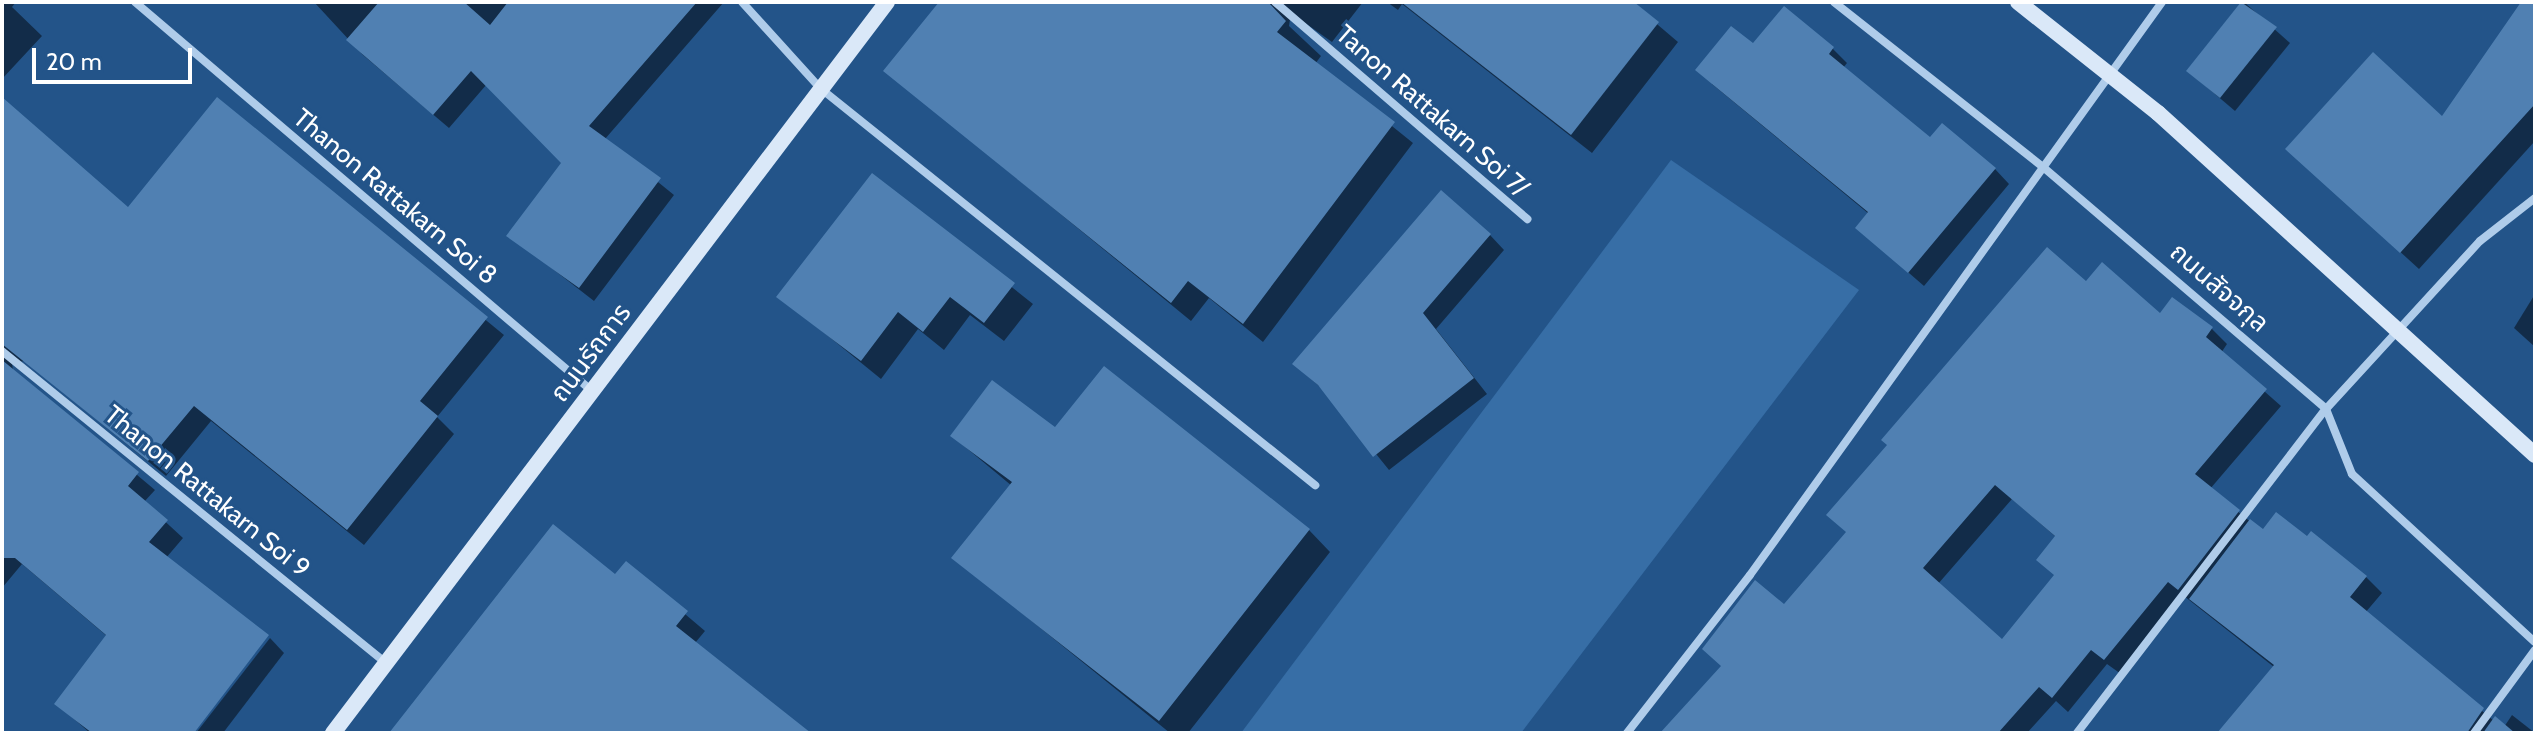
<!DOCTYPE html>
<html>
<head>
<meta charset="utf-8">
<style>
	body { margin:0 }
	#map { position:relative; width:2537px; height:735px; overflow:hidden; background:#235489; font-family:Cabin,"Noto Sans Thai",sans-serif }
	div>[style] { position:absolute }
	.green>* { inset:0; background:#376ea6 }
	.shadow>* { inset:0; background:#0007 }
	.building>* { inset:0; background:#5080b2 }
	.street>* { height:8px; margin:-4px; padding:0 4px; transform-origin:4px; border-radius:4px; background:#afccea }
	.secondary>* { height:16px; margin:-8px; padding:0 8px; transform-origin:8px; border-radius:8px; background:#dae8f8 }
	.secondary-bridge>* { height:16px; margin:-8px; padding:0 8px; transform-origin:8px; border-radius:8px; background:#dae8f8 }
	span { translate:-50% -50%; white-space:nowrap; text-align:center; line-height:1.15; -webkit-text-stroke:6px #235489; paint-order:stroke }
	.street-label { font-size:26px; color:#fff }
	.frame { position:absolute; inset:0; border:4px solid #fff; pointer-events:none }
	.scale { position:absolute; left:32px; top:48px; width:160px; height:36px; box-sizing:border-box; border:4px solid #fff; border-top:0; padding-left:10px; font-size:24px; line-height:28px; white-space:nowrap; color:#fff; -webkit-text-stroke:6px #235489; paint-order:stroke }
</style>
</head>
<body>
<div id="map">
	<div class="green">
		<div style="clip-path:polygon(1671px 160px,1859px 290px,1521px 733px,1241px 733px)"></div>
	</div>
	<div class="shadow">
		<div style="clip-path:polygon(2px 2px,16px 2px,12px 7px,42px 36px,2px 79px)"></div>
		<div style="clip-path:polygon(314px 2px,724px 2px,605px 139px,674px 195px,594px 301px,509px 235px,563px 162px,487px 84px,449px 128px,363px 55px)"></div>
		<div style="clip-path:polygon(943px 2px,1363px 2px,1332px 42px,1291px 13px,1289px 26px,1321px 56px,1315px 64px,1413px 143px,1263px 342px,1209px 298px,1191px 321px,886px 71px)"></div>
		<div style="clip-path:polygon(1387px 2px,1631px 2px,1678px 42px,1592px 153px,1402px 4px,1398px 10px)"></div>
		<div style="clip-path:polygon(2244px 2px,2290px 43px,2235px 111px,2188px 71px)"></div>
		<div style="clip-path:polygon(2523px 2px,2535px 2px,2535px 141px,2419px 269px,2306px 166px,2442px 119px)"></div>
		<div style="clip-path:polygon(1753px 46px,1833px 49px,1847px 63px,1843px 68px,1930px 139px,1995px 169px,2009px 184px,1924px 286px,1857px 228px,1869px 214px,1712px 84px)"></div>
		<div style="clip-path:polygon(217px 99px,504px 335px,437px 417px,454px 434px,364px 545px,211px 421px,166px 476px,25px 361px,12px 363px,13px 371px,155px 490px,144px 502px,183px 538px,166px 558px,191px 733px,90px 733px,57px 704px,108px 637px,22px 564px,2px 588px,2px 100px,128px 210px)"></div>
		<div style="clip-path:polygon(872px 176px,1033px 304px,1004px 341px,970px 315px,944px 350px,918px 329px,881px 379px,779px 296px)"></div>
		<div style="clip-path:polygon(1490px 235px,1504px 250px,1436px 329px,1487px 394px,1389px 470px,1326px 392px,1294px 364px)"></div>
		<div style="clip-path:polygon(evenodd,2086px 284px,2161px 316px,2173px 299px,2212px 329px,2227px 344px,2221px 353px,2281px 406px,2210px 489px,2263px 532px,2366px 577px,2382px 593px,2365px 613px,2494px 721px,2504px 727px,2512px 715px,2535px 733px,2220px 733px,2274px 667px,2184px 596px,2121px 674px,2107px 664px,2068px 712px,2056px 701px,2027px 733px,1671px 733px,2086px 284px,2012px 499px,2056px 537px,2056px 576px,2002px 642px,1938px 584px,2012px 499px)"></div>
		<div style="clip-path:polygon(2535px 294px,2535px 347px,2514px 328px)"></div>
		<div style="clip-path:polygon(1055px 430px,1309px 530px,1330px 552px,1188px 733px,1170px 733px,954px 558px,1012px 486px,952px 436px)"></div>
		<div style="clip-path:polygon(626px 564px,705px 631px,695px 643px,804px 733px,392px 733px,616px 577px)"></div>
		<div style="clip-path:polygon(270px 638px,284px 653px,223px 733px,196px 733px)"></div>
	</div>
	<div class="building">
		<div style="clip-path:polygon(379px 2px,464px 2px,490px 25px,508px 2px,697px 2px,589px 126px,661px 178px,579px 288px,506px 236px,561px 163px,471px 71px,433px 115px,346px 40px)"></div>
		<div style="clip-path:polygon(939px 2px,1268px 2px,1286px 21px,1277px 32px,1395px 122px,1243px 324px,1188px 281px,1171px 303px,883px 71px)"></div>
		<div style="clip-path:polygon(1401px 2px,1634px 2px,1659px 22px,1571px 135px)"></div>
		<div style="clip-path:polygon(2241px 2px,2277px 27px,2220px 98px,2186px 71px)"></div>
		<div style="clip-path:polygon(2521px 2px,2535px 2px,2535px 104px,2400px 253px,2285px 149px,2373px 52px,2442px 116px)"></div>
		<div style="clip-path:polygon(1784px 6px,1834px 47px,1829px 54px,1930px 137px,1942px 123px,1996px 168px,1908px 273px,1855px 228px,1868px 212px,1695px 70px,1731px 26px,1753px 43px)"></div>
		<div style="clip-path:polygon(2px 97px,128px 207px,217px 97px,488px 317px,420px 401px,438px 416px,347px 530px,194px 406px,148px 461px,2px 344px)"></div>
		<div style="clip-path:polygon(872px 173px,1015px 283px,984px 323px,950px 297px,923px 332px,898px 312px,861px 361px,776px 297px)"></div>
		<div style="clip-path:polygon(1441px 190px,1491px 234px,1423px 313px,1474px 378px,1373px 457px,1318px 385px,1292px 364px)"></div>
		<div style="clip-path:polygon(evenodd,2047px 247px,2086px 281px,2102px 262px,2160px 313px,2172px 297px,2213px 327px,2206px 337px,2267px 389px,2195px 474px,2240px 510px,2178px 590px,2168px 582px,2104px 660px,2091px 650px,2052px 698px,2039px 687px,1998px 733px,1660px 733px,1721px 666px,1702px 649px,1755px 580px,1784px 604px,1846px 532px,1826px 515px,1887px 445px,1881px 440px,2047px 247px,1995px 485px,2055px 536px,2036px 560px,2054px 575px,2002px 639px,1923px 568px,1995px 485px)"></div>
		<div style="clip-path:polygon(2px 360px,139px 472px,128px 486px,168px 520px,149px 542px,269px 635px,194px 733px,92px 733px,54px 704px,106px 635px,15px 558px,2px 558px)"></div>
		<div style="clip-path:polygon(1104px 366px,1310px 529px,1159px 721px,951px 558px,1012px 482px,950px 436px,992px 380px,1055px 427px)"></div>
		<div style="clip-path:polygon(2276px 512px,2307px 536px,2311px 531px,2367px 576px,2350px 597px,2484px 708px,2467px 733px,2217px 733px,2274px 665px,2189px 599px,2250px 519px,2263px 529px)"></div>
		<div style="clip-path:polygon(553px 524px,615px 574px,626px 561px,688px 611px,676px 626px,811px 733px,389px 733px)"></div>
		<div style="clip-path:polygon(2495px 716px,2515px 733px,2483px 733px)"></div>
	</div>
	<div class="street">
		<div style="left:135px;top:2px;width:600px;rotate:40.4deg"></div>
		<div style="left:742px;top:2px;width:116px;rotate:47.8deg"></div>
		<div style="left:820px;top:88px;width:635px;rotate:38.73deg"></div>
		<div style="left:1275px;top:2px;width:333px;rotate:40.7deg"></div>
		<div style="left:1834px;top:2px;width:266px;rotate:38.3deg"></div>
		<div style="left:2043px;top:167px;width:372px;rotate:40.5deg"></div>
		<div style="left:2326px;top:409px;width:70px;rotate:68.2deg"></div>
		<div style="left:2352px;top:474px;width:248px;rotate:42.6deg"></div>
		<div style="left:2px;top:351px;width:495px;rotate:39.1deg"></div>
		<div style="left:1627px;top:733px;width:200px;rotate:-52.1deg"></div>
		<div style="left:1750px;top:575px;width:706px;rotate:-54.28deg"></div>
		<div style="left:2077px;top:733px;width:409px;rotate:-52.5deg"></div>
		<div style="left:2326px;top:409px;width:228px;rotate:-47.5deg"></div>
		<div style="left:2480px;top:241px;width:70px;rotate:-38deg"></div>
		<div style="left:2474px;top:733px;width:103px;rotate:-53.7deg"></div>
	</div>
	<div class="secondary">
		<div style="left:333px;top:733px;width:917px;rotate:-52.84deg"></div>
	</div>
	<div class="secondary-bridge">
		<div style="left:2018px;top:2px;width:179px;rotate:38.4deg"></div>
		<div style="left:2158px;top:113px;width:509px;rotate:42.21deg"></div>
	</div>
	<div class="street-label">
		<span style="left:1432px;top:111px;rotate:41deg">Tanon Rattakarn Soi 7/</span>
		<span style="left:395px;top:197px;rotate:40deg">Thanon Rattakarn Soi 8</span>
		<span style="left:2219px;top:288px;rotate:41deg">ถนนสัจจกุล</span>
		<span style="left:591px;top:353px;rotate:-53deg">ถนนรัถการ</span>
		<span style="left:207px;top:492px;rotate:39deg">Thanon Rattakarn Soi 9</span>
	</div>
	<div class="frame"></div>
	<div class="scale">20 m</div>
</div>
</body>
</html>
